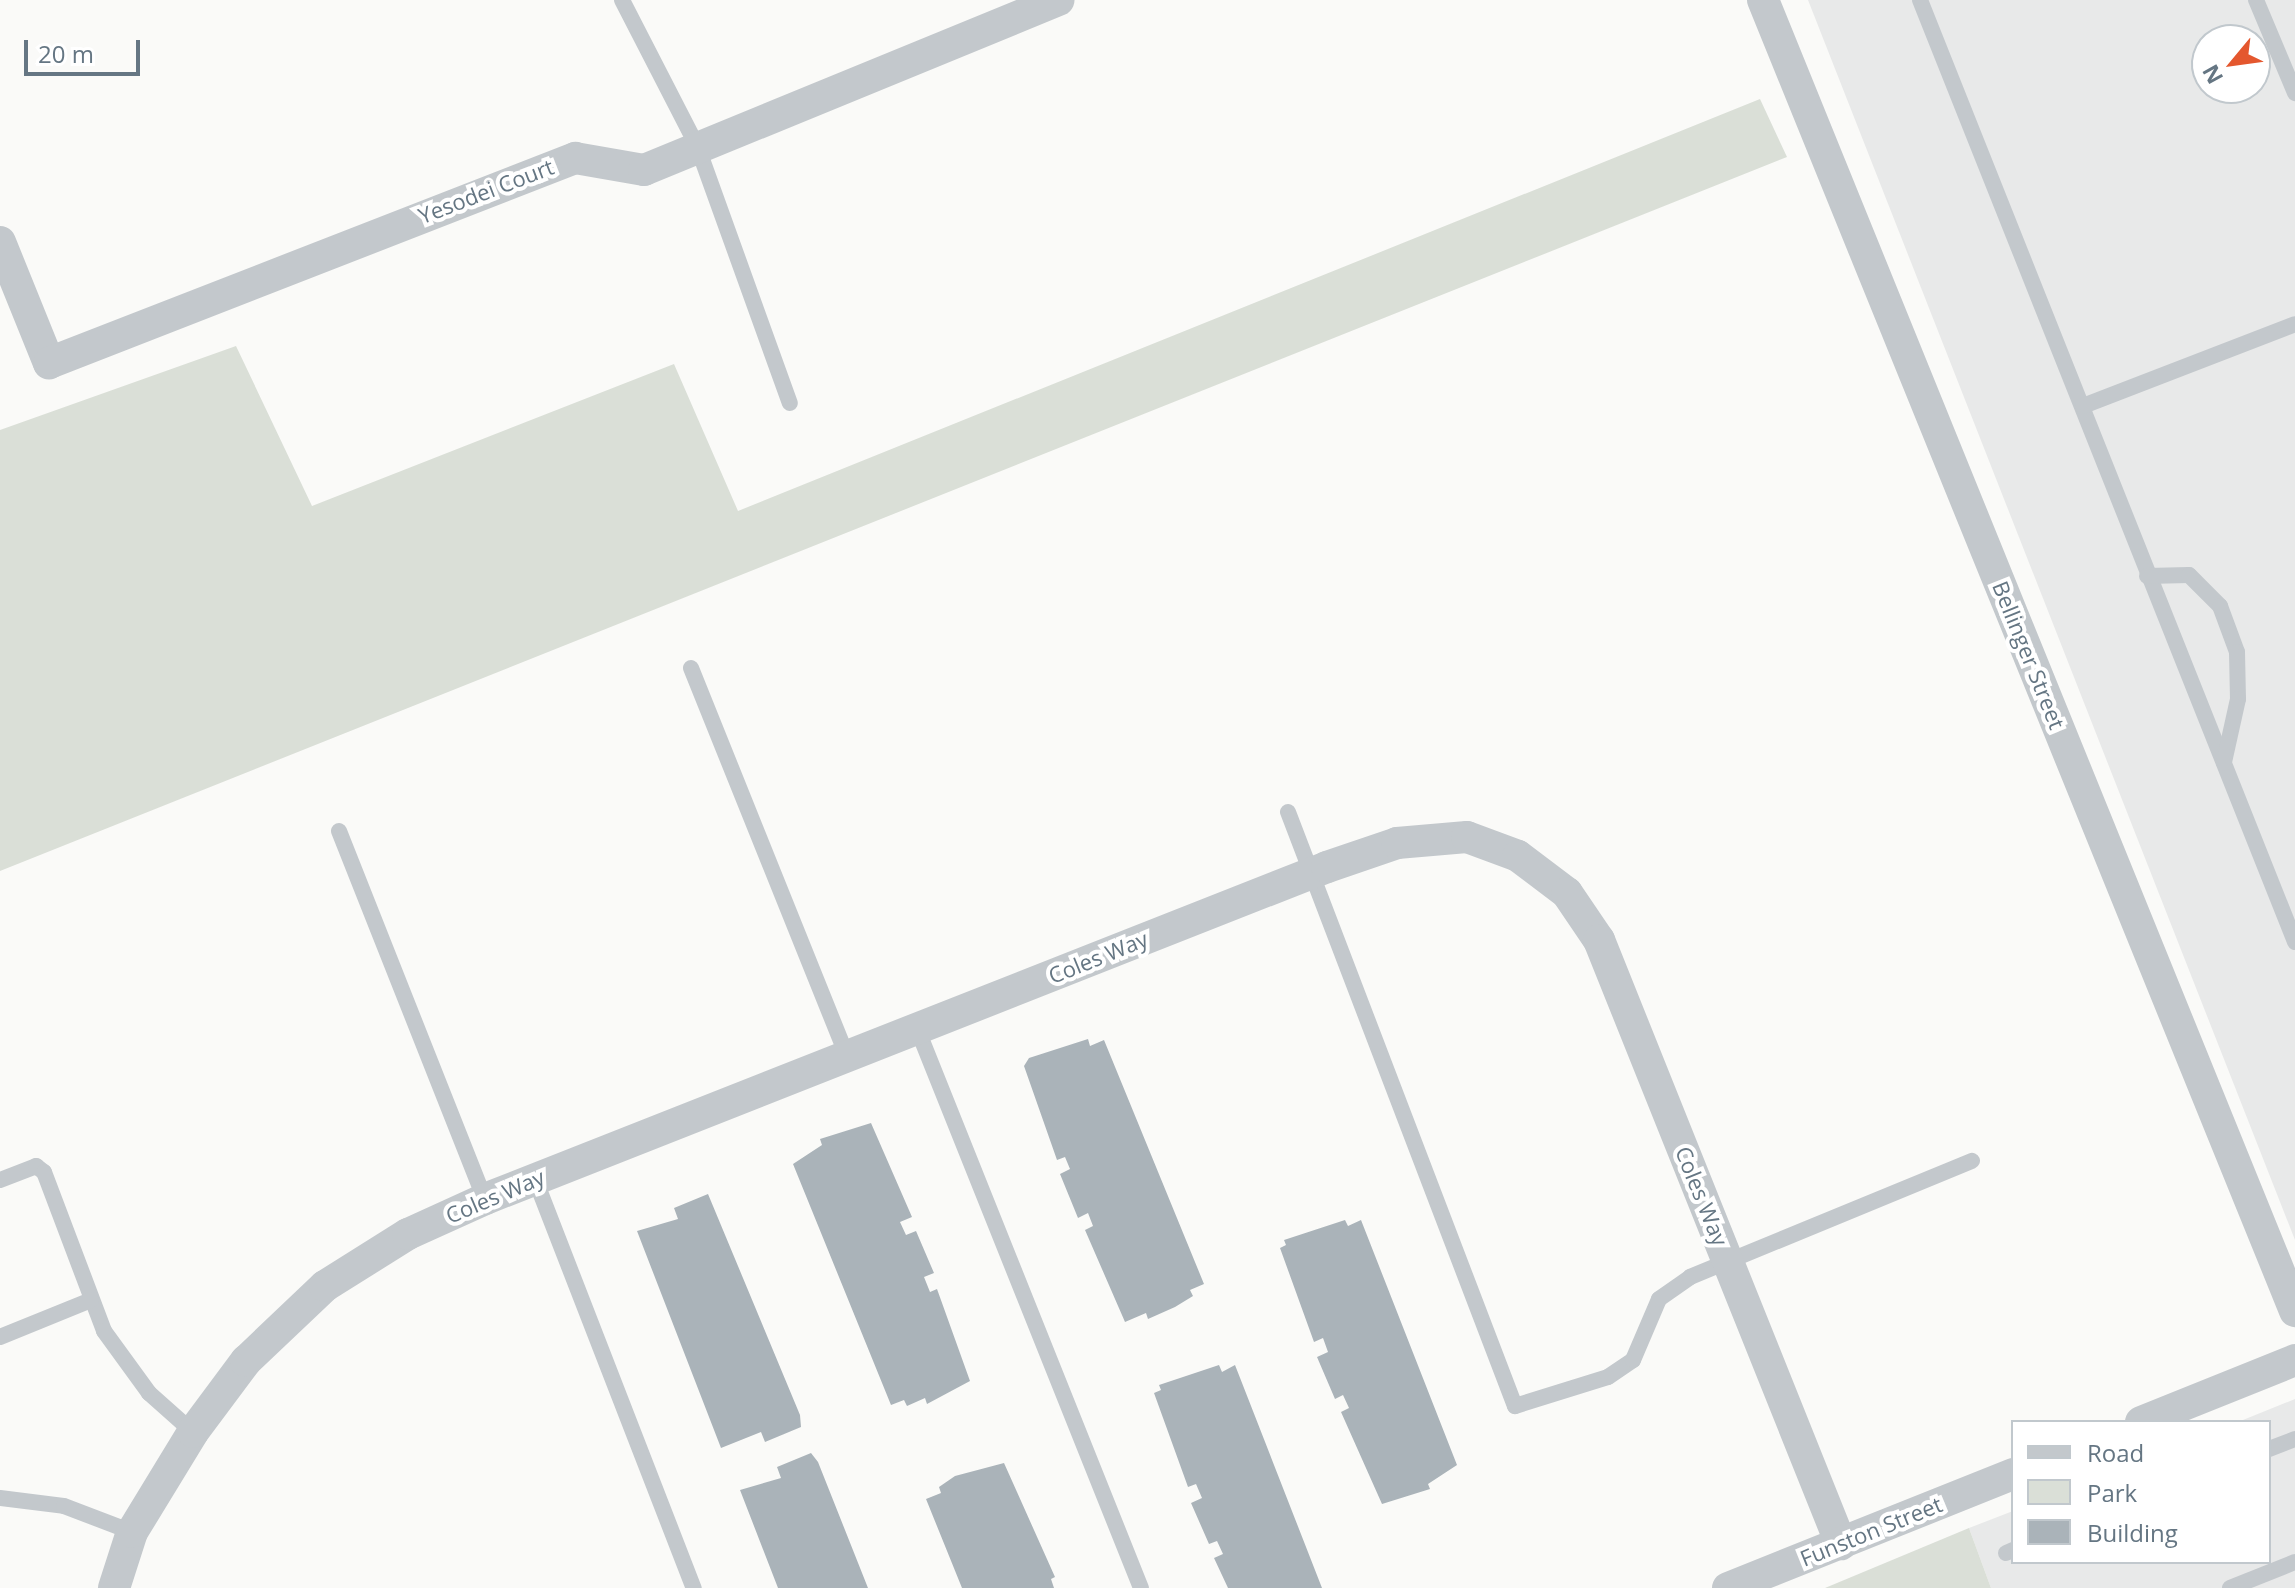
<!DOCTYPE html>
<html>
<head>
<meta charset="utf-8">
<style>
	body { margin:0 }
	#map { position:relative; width:2295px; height:1588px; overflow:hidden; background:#fafaf8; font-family:"Open Sans",sans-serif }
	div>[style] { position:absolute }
	.built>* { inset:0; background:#e8e9e9 }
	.green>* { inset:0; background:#dadfd7 }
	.building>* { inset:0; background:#aab3b9 }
	.service>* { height:16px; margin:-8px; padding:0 8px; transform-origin:8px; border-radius:8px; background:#c3c8cc }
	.minor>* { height:32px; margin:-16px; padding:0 16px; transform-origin:16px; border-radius:16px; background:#c3c8cc }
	span { translate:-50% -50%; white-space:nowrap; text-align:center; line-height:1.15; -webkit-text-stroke:8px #fff; paint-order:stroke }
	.street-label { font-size:22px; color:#657683 }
	.legend { position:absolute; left:2011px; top:1420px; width:260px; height:144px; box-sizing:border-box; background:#fff; border:2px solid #c1c8cd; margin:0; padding:10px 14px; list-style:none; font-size:24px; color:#657683 }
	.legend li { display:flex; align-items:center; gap:16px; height:40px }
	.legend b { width:40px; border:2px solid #c1c8cd }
	.north { position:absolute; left:2191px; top:24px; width:80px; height:80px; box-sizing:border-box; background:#fff; border:2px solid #c1c8cd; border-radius:50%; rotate:241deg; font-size:22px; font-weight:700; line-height:32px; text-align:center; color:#657683 }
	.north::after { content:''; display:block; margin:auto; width:28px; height:36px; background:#e4572e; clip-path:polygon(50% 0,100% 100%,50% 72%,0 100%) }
	.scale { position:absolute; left:24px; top:40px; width:116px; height:36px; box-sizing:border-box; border:4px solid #657683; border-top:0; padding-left:10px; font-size:24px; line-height:28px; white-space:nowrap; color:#657683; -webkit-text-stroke:6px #fff; paint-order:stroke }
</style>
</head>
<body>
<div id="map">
	<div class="built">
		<div style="clip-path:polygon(evenodd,1808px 0,2295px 0,2295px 1240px,1808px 0,2207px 40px,2255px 40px,2255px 88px,2207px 88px,2207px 40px)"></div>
		<div style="clip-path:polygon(2295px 1399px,2295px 1588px,1991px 1588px,1969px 1528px,2013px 1511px,2013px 1562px,2269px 1562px,2269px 1422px,2238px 1422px)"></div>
	</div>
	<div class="green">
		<div style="clip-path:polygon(1760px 99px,1787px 157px,0 871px,0 430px,236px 346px,312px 506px,674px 364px,738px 511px)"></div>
		<div style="clip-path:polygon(1969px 1528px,1991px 1588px,1825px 1588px)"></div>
	</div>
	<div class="building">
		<div style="clip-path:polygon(1088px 1039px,1090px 1046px,1104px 1040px,1204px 1284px,1190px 1290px,1193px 1296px,1175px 1307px,1148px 1319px,1146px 1313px,1125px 1322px,1085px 1230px,1093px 1226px,1088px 1213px,1078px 1218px,1060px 1174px,1070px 1169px,1065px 1157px,1057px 1160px,1024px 1066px,1029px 1058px)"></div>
		<div style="clip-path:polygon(871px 1123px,912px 1217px,900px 1222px,906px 1235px,916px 1231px,934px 1273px,924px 1277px,930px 1292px,937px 1289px,970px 1381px,927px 1404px,925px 1398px,907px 1406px,904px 1400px,891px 1405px,793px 1164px,822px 1145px,820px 1139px)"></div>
		<div style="clip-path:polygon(708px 1194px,800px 1415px,801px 1427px,765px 1442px,761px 1432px,721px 1448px,637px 1231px,678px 1219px,674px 1208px)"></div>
		<div style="clip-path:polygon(1345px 1220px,1348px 1226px,1361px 1220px,1457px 1465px,1428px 1484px,1430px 1489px,1382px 1504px,1341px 1412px,1349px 1408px,1343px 1395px,1335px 1399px,1317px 1357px,1328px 1352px,1323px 1338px,1314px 1342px,1280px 1248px,1286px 1245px,1284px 1240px)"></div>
		<div style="clip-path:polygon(1219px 1365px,1222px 1372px,1235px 1365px,1322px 1588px,1228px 1588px,1214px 1558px,1223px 1554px,1217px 1541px,1209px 1544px,1191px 1503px,1202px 1498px,1196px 1484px,1188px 1487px,1154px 1393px,1161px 1390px,1159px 1385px)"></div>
		<div style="clip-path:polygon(811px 1453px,818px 1462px,868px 1588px,778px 1588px,740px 1490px,781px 1478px,777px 1467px)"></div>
		<div style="clip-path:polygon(1004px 1463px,1055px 1577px,1051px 1579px,1054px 1588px,962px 1588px,926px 1499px,941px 1493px,939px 1487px,955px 1476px)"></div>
	</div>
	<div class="service">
		<div style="left:622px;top:0;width:166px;rotate:62.8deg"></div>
		<div style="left:698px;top:148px;width:271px;rotate:70.2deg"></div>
		<div style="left:1920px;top:0;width:1014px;rotate:68.29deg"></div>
		<div style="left:2256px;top:0;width:101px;rotate:67.2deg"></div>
		<div style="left:2083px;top:406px;width:227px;rotate:-21.1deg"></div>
		<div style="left:2147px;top:576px;width:42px;rotate:-1.4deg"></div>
		<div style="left:2189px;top:575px;width:44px;rotate:45deg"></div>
		<div style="left:2220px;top:606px;width:49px;rotate:69.7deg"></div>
		<div style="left:2237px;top:652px;width:47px;rotate:88.8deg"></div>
		<div style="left:2238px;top:699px;width:65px;rotate:102.5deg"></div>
		<div style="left:691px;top:668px;width:418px;rotate:68.1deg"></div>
		<div style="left:1288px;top:812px;width:636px;rotate:69.09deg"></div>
		<div style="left:1515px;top:1406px;width:97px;rotate:-17.3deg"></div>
		<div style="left:1608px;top:1377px;width:30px;rotate:-34deg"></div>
		<div style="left:1633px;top:1360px;width:66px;rotate:-66.9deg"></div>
		<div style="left:1659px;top:1299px;width:38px;rotate:-35deg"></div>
		<div style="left:1690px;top:1277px;width:305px;rotate:-22.4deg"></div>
		<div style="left:339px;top:831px;width:396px;rotate:68.4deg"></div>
		<div style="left:917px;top:1028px;width:603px;rotate:68.2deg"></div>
		<div style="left:535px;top:1179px;width:439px;rotate:68.8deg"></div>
		<div style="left:0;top:1180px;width:39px;rotate:-21deg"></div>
		<div style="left:36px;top:1166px;width:10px;rotate:37deg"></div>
		<div style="left:44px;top:1172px;width:170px;rotate:69.3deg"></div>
		<div style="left:104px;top:1331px;width:77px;rotate:54deg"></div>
		<div style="left:149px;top:1393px;width:59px;rotate:41.6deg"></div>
		<div style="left:0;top:1337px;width:98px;rotate:-22.1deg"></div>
		<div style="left:2269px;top:1449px;width:28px;rotate:-21deg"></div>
		<div style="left:0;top:1498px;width:64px;rotate:7.1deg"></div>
		<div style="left:64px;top:1506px;width:73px;rotate:20.9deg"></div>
		<div style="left:2006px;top:1553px;width:8px;rotate:-23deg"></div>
		<div style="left:2230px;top:1588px;width:70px;rotate:-21.8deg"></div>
	</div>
	<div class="minor">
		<div style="left:1763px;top:0;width:1415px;rotate:67.91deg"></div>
		<div style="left:0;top:242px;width:131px;rotate:68deg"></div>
		<div style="left:49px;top:363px;width:565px;rotate:-21.29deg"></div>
		<div style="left:575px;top:158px;width:70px;rotate:9.9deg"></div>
		<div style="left:644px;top:170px;width:448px;rotate:-22.3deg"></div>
		<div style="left:2141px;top:1422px;width:166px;rotate:-21.9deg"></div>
		<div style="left:114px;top:1588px;width:59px;rotate:-72.2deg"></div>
		<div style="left:132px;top:1532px;width:117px;rotate:-58.6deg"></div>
		<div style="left:193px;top:1432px;width:89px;rotate:-53.3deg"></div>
		<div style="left:246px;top:1361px;width:109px;rotate:-43.5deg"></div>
		<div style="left:325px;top:1286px;width:98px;rotate:-32.1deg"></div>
		<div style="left:408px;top:1234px;width:85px;rotate:-24.4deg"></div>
		<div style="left:485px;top:1199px;width:905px;rotate:-21.52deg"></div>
		<div style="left:1327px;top:867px;width:74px;rotate:-18.9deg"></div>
		<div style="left:1397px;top:843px;width:70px;rotate:-4.9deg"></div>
		<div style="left:1467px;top:837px;width:54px;rotate:20.4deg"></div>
		<div style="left:1518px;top:856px;width:61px;rotate:37.1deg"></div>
		<div style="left:1567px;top:893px;width:57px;rotate:55.8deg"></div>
		<div style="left:1599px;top:940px;width:651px;rotate:68.17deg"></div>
		<div style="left:1728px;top:1588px;width:307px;rotate:-21.8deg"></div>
	</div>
	<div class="street-label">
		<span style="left:486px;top:191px;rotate:-21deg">Yesodei Court</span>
		<span style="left:2029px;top:655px;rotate:68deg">Bellinger Street</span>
		<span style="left:1098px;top:957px;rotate:-22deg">Coles Way</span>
		<span style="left:495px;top:1196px;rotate:-23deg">Coles Way</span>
		<span style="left:1702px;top:1196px;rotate:68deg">Coles Way</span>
		<span style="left:1871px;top:1531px;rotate:-22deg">Funston Street</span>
	</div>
	<ul class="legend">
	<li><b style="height:10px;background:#c3c8cc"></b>Road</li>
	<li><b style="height:22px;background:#dadfd7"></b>Park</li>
	<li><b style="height:22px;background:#aab3b9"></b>Building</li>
	</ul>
	<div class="north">N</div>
	<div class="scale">20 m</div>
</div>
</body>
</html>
